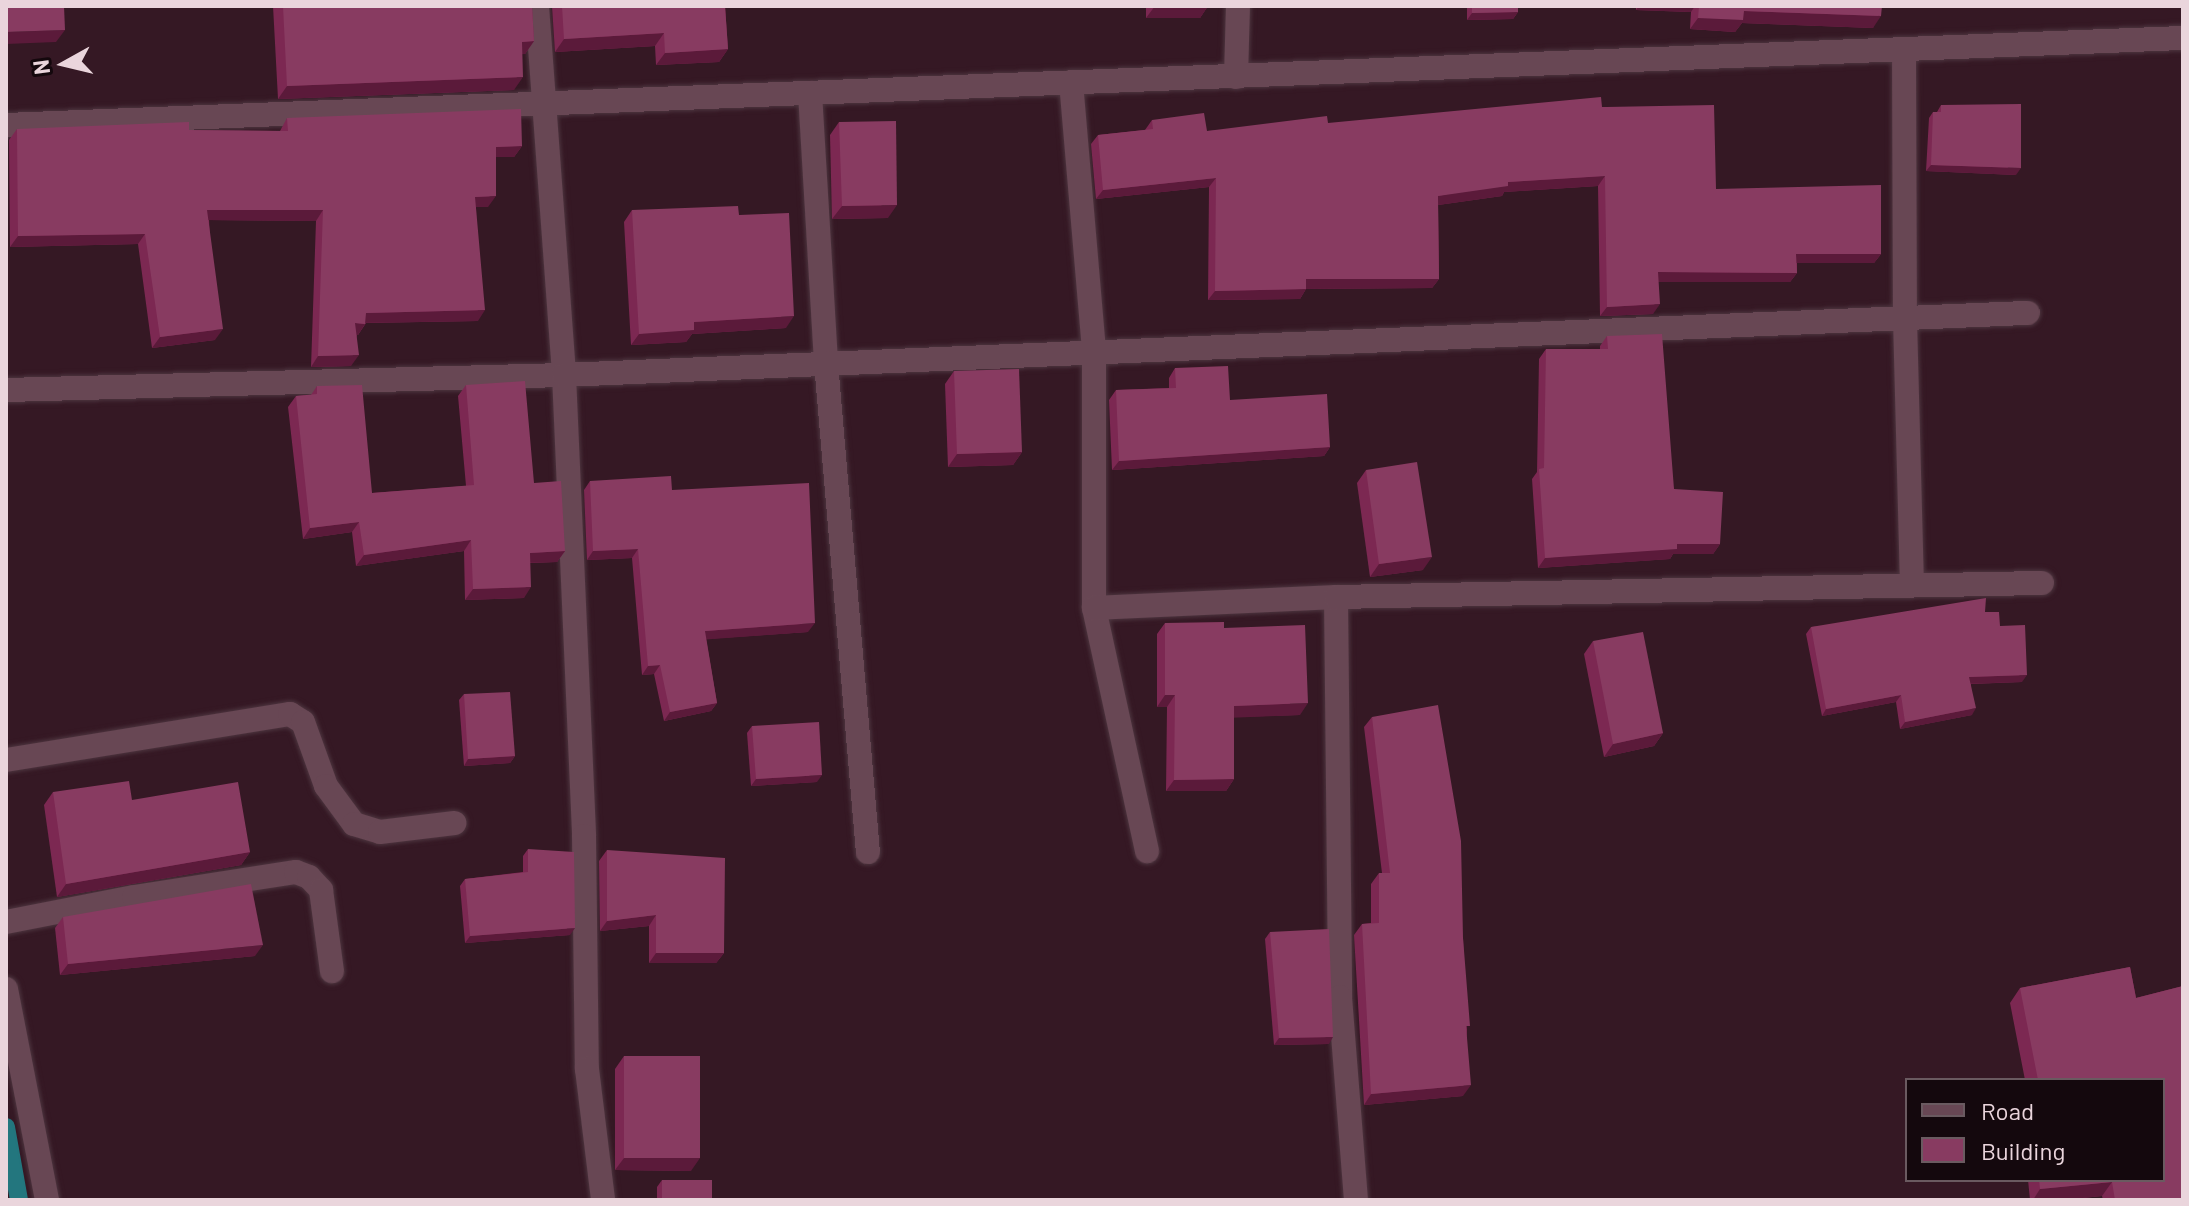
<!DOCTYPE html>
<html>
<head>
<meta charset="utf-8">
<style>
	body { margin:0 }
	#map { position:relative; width:2189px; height:1206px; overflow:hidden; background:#351824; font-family:Barlow,sans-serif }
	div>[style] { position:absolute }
	.stream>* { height:18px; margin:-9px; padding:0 9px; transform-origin:9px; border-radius:9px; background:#23767e }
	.roads { filter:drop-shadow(0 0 2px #4d353f) drop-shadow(0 0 2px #4d353f) }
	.street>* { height:24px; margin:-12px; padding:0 12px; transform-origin:12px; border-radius:12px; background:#684754 }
	.wall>* { inset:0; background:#7c2852 }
	.shaded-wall>* { inset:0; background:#5b1a3a }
	.building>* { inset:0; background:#883b61 }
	span { translate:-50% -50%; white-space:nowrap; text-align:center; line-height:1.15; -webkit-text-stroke:7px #14080d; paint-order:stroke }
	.frame { position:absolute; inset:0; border:8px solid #ead5dc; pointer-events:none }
	.legend { position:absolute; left:1905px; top:1078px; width:260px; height:104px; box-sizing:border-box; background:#14080d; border:2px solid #6a5a60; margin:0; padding:10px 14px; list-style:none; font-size:24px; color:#ead5dc }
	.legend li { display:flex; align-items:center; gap:16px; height:40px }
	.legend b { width:40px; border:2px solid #6a5a60 }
	.north { position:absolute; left:24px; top:24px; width:80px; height:80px; -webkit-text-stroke:6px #14080d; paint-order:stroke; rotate:262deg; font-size:22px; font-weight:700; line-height:32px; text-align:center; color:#ead5dc }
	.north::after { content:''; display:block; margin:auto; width:28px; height:36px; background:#ead5dc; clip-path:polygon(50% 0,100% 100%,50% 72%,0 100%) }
</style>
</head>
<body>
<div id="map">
	<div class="stream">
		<div style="left:6px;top:1127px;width:74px;rotate:79.9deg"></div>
	</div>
	<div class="roads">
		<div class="street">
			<div style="left:537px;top:6px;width:370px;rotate:85.8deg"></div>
			<div style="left:564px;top:375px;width:461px;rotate:87.5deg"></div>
			<div style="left:584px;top:836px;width:233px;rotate:89.3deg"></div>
			<div style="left:587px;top:1069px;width:132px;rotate:83deg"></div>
			<div style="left:1904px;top:49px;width:270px;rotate:89.8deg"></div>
			<div style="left:1905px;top:319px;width:266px;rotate:88.5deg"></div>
			<div style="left:1236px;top:77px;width:71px;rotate:-88.4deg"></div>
			<div style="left:1071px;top:82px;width:272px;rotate:85.1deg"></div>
			<div style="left:1094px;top:353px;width:255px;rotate:90deg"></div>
			<div style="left:1094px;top:608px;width:249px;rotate:77.7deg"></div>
			<div style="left:810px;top:93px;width:270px;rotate:86.6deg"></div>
			<div style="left:826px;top:363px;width:491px;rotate:85.1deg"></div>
			<div style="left:6px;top:125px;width:2179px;rotate:-2.29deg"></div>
			<div style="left:6px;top:390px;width:558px;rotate:-1.54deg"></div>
			<div style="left:564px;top:375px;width:1465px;rotate:-2.43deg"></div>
			<div style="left:1336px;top:597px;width:400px;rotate:89.4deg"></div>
			<div style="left:1340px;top:997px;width:204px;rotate:85.5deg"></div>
			<div style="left:1094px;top:608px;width:242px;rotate:-2.6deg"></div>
			<div style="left:1336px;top:597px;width:706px;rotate:-1.14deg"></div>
			<div style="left:6px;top:760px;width:288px;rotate:-9.2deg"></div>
			<div style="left:290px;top:714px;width:15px;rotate:32deg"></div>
			<div style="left:303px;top:722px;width:68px;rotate:70.2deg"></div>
			<div style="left:326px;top:786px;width:47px;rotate:53.6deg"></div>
			<div style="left:354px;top:824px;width:27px;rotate:17deg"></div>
			<div style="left:380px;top:832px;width:75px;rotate:-6.9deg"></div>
			<div style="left:6px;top:922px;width:130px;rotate:-11.1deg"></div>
			<div style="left:134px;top:897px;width:164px;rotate:-8.8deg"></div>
			<div style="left:296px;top:872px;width:14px;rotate:21deg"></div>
			<div style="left:309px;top:877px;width:18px;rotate:47deg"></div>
			<div style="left:321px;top:890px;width:82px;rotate:82.3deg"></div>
			<div style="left:6px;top:989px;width:215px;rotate:79deg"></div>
		</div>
	</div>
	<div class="wall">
		<div style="clip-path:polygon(273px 6px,532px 6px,534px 41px,525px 54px,522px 54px,514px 90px,278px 99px)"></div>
		<div style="clip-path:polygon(552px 6px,725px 6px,728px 49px,719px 62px,656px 65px,655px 46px,555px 52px)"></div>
		<div style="clip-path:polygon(1146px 6px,1208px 6px,1200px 18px,1146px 18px)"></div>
		<div style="clip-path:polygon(1467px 6px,1518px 6px,1518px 12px,1513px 19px,1467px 20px)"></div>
		<div style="clip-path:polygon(1636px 6px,1882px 6px,1873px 28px,1742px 23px,1735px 32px,1690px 29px,1691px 12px,1636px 10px)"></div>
		<div style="clip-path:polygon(1941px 105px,2016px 175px,1926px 171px,1929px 118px,1933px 112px,1937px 112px)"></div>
		<div style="clip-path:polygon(1602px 107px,1716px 189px,1881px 254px,1874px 263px,1797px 263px,1797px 273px,1790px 282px,1658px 282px,1653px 314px,1600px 316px,1598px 186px,1504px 192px,1502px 196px,1438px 205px,1439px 279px,1432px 288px,1306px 289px,1300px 299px,1208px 300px,1209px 187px,1096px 199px,1091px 144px,1098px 135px,1145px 130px,1152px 120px,1207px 131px)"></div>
		<div style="clip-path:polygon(287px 118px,522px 146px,514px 157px,496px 157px,488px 207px,476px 207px,478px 321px,366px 323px,358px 335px,357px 334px,351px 366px,311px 367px,316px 221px,209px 220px,215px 340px,152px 348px,138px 244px,10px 247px,9px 140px,17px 129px,280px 131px)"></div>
		<div style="clip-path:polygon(839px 122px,888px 218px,832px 219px,830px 135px)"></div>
		<div style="clip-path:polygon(632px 210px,739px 215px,786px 328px,692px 334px,686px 342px,631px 345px,624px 222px)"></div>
		<div style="clip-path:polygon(1607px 336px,1674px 489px,1720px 544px,1713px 554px,1673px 554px,1670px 559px,1538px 568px,1532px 479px,1537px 472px,1539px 359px,1546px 349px,1600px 349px,1600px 346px)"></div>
		<div style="clip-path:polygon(1175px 368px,1230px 400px,1330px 447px,1324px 456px,1112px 470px,1109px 400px,1116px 390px,1169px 388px,1169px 378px)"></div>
		<div style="clip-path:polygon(954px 371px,1022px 452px,1013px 465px,948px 467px,945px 384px)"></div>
		<div style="clip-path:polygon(466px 385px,534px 483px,565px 551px,557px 562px,530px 563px,524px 598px,465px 600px,464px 551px,356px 566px,352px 532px,303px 539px,288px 407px,296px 396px,311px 395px,317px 386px,372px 493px,466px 486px,458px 396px)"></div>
		<div style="clip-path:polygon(1366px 470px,1423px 570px,1370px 577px,1357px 483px)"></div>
		<div style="clip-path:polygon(590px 481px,672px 490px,808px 632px,706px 639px,717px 703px,711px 711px,664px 721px,654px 674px,642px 675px,632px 558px,587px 560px,584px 490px)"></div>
		<div style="clip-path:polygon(1985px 612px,2000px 626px,2022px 682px,1971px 684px,1972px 715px,1900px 729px,1896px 702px,1822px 716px,1806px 634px,1811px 627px)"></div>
		<div style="clip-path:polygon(1165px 623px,1224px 628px,1300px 715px,1234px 717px,1234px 779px,1226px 791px,1166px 791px,1167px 707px,1157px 707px,1157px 634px)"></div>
		<div style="clip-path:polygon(1593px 641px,1663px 733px,1654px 746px,1604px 757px,1584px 654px)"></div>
		<div style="clip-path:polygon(464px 694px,515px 756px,510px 763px,464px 766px,459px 700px)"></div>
		<div style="clip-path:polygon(1372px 717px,1463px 938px,1467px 1030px,1463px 1096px,1364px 1105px,1354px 935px,1362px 924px,1371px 923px,1371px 884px,1379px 873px,1382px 873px,1364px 727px)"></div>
		<div style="clip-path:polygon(752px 726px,817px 782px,751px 786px,747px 733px)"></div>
		<div style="clip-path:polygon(53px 792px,132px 800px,250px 852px,241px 865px,57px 897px,44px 805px)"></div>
		<div style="clip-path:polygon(528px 849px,570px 935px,465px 943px,460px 886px,465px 879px,523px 872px,523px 856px)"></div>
		<div style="clip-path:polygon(607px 850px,724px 953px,716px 963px,649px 963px,649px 926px,600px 931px,599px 861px)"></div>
		<div style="clip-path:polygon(63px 917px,255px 956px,60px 975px,55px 928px)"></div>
		<div style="clip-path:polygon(1270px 932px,1329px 1044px,1274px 1045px,1265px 939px)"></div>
		<div style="clip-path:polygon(2130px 967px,2136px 998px,2183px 986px,2183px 1200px,2103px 1200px,2102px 1196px,2063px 1200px,2030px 1200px,2028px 1180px,2163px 1180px,2163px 1080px,2025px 1080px,2010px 1003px,2020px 988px)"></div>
		<div style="clip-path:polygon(624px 1056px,691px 1171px,615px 1170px,615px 1069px)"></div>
		<div style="clip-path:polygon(662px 1180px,712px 1200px,657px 1200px,657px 1187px)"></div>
	</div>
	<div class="shaded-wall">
		<div style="clip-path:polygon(1155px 6px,1208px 6px,1200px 18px,1146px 18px)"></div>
		<div style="clip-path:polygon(1639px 6px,1695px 6px,1691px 12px,1636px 10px)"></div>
		<div style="clip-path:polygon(1744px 11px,1881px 16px,1873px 28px,1742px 23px,1735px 32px,1690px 29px,1698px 18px)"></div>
		<div style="clip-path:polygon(1518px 12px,1513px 19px,1467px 20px,1472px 13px)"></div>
		<div style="clip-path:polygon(65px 30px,56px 42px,6px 44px,6px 32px)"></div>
		<div style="clip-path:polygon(664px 33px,655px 46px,555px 52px,564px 39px)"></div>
		<div style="clip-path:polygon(534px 41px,525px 54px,513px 55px,522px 42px)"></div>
		<div style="clip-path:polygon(728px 49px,719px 62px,656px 65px,665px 53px)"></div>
		<div style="clip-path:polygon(523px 77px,514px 90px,278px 99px,287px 86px)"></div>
		<div style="clip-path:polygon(522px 146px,514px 157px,488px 157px,496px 147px)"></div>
		<div style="clip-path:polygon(1931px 165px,2021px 168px,2016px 175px,1926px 171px)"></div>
		<div style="clip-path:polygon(1605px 176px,1598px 186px,1504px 192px,1502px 196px,1431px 206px,1438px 196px,1508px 182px)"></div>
		<div style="clip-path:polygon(1216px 178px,1209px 187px,1096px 199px,1103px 190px)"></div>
		<div style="clip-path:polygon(496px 196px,488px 207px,468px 207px,475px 197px)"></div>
		<div style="clip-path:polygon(897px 205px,888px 218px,832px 219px,842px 206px)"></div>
		<div style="clip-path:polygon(207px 210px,323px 210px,316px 221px,200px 220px)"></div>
		<div style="clip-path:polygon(145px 234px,138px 244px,10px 247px,18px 236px)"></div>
		<div style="clip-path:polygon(1796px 254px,1881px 254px,1874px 263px,1790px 263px)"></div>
		<div style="clip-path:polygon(1658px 272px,1797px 273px,1790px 282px,1651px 282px)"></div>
		<div style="clip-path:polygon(1306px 279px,1439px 279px,1432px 288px,1300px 289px)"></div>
		<div style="clip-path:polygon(1306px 289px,1300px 299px,1208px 300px,1215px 291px)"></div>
		<div style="clip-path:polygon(1660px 304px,1653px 314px,1600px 316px,1607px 307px)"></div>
		<div style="clip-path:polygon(485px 310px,478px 321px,358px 323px,366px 313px)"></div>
		<div style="clip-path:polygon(794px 316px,786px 328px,692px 334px,686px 342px,631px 345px,639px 334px,694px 322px)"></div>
		<div style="clip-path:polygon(355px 323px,365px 324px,358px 335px,348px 334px)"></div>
		<div style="clip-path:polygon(223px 329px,215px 340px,152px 348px,160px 337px)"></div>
		<div style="clip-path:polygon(359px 355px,351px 366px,311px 367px,318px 356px)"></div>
		<div style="clip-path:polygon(1330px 447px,1324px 456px,1112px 470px,1119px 461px)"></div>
		<div style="clip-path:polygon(1022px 452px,1013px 465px,948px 467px,957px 454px)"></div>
		<div style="clip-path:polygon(359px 522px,352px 532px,303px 539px,310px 528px)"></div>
		<div style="clip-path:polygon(471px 540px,464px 551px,356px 566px,364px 555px)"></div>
		<div style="clip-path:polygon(1677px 544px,1720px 544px,1713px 554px,1673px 554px,1670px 559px,1538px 568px,1545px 558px)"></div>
		<div style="clip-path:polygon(638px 549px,632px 558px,587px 560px,593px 551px)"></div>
		<div style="clip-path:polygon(565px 551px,557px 562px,523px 563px,530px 553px)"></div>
		<div style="clip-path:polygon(1432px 557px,1423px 570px,1370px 577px,1379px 564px)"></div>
		<div style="clip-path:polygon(531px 587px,524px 598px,465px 600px,473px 589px)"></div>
		<div style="clip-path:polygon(815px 623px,808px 632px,699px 640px,705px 631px)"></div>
		<div style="clip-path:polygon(660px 665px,654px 674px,642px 675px,648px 666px)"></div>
		<div style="clip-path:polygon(2027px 675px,2022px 682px,1964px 684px,1969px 677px)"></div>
		<div style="clip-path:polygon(1165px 695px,1175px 695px,1167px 707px,1157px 707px)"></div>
		<div style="clip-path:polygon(1901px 695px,1896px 702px,1822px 716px,1826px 709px)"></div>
		<div style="clip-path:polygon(717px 703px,711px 711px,664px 721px,670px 712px)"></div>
		<div style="clip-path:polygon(1308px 703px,1300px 715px,1226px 718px,1234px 706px)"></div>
		<div style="clip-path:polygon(1976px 708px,1972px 715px,1900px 729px,1905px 722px)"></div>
		<div style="clip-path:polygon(1663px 733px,1654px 746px,1604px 757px,1613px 744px)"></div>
		<div style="clip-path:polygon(515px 756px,510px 763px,464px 766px,468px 759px)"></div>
		<div style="clip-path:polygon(822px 775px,817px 782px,751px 786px,756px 779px)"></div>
		<div style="clip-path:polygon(1234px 779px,1226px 791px,1166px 791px,1174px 780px)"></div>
		<div style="clip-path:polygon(250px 852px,241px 865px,57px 897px,66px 884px)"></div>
		<div style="clip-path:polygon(656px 915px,649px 926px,600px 931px,607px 921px)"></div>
		<div style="clip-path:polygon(575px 928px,570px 935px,465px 943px,470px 936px)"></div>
		<div style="clip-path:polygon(263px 945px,255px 956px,60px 975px,68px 964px)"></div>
		<div style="clip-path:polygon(656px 953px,724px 953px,716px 963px,649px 963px)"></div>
		<div style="clip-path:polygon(1333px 1037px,1329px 1044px,1274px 1045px,1279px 1038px)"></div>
		<div style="clip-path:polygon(1471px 1085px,1463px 1096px,1364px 1105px,1371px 1094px)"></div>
		<div style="clip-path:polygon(624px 1158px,700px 1158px,691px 1171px,615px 1170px)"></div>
		<div style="clip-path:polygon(2112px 1182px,2102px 1196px,2063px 1200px,2033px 1200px,2040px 1189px)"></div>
	</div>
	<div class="building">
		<div style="clip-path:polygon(6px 6px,64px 6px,65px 30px,6px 32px)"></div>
		<div style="clip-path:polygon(283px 6px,532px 6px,534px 41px,522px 42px,523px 77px,287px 86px)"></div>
		<div style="clip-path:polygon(562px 6px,725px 6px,728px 49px,665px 53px,664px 33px,564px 39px)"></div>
		<div style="clip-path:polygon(1472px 6px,1518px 6px,1518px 12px,1472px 13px)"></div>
		<div style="clip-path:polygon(1699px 6px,1882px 6px,1881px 16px,1744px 11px,1743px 20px,1698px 18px)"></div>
		<div style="clip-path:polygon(1601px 97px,1602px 107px,1714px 105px,1716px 189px,1881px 185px,1881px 254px,1796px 254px,1797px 273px,1658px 272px,1660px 304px,1607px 307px,1605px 176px,1508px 182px,1508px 186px,1438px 196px,1439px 279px,1306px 279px,1306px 289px,1215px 291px,1216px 178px,1103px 190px,1098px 135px,1153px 129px,1152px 120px,1204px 113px,1207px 131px,1327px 116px,1328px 123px)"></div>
		<div style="clip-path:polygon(2021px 104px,2021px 168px,1931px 165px,1933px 112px,1941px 112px,1941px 105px)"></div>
		<div style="clip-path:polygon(521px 109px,522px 146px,496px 147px,496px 196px,475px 197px,485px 310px,366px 313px,365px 324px,355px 323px,359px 355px,318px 356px,323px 210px,207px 210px,223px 329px,160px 337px,145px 234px,18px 236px,17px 129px,189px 122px,189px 130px,288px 131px,287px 118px)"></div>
		<div style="clip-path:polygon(896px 121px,897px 205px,842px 206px,839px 122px)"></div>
		<div style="clip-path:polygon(738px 206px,739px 215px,789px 213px,794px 316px,694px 322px,694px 330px,639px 334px,632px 210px)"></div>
		<div style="clip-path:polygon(1662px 334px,1674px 489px,1723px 492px,1720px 544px,1677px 544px,1677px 549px,1545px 558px,1539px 469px,1544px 468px,1546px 349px,1608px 349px,1607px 336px)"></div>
		<div style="clip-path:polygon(1228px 366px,1230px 400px,1327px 394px,1330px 447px,1119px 461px,1116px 390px,1176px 388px,1175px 368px)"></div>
		<div style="clip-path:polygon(1019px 369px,1022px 452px,957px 454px,954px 371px)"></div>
		<div style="clip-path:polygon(525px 381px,534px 483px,561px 481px,565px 551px,530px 553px,531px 587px,473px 589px,471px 540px,364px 555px,359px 522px,310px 528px,296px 396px,317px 394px,317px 386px,362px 385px,372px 493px,474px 485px,466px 385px)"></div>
		<div style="clip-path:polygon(1417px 462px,1432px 557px,1379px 564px,1366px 470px)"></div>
		<div style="clip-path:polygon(671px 476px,672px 490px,809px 483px,815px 623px,705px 631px,717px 703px,670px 712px,660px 665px,648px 666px,638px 549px,593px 551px,590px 481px)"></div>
		<div style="clip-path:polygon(1986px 598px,1985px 612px,1999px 612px,2000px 626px,2025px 625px,2027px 675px,1969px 677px,1976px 708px,1905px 722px,1901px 695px,1826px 709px,1811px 627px)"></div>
		<div style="clip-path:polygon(1224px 622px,1224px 628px,1305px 625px,1308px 703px,1234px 706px,1234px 779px,1174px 780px,1175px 695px,1165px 695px,1165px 623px)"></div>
		<div style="clip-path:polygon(1643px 632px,1663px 733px,1613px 744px,1593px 641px)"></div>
		<div style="clip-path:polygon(510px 692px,515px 756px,468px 759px,464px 694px)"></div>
		<div style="clip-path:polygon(1438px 705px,1461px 841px,1463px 938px,1470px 1026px,1466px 1026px,1471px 1085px,1371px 1094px,1362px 924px,1379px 923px,1379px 873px,1390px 873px,1372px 717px)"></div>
		<div style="clip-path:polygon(819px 722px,822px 775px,756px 779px,752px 726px)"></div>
		<div style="clip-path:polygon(129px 781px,132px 800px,238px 782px,250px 852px,66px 884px,53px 792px)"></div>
		<div style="clip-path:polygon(528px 849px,574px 852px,575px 928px,470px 936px,465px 879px,528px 872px)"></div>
		<div style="clip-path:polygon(607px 850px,725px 858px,724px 953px,656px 953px,656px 915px,607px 921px)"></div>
		<div style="clip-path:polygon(251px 884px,263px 945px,68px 964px,63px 917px)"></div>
		<div style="clip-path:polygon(1329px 929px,1333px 1037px,1279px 1038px,1270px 932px)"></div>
		<div style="clip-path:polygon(2130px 967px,2136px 998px,2183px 986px,2183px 1200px,2115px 1200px,2112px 1182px,2040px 1189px,2039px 1180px,2163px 1180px,2163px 1080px,2038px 1080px,2020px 988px)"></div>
		<div style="clip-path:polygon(624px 1056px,700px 1056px,700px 1158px,624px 1158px)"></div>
		<div style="clip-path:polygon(662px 1180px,712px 1180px,712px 1200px,662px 1200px)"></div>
	</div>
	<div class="frame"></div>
	<ul class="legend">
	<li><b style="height:10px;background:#684754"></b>Road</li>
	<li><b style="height:22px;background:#883b61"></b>Building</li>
	</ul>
	<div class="north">N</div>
</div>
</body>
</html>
